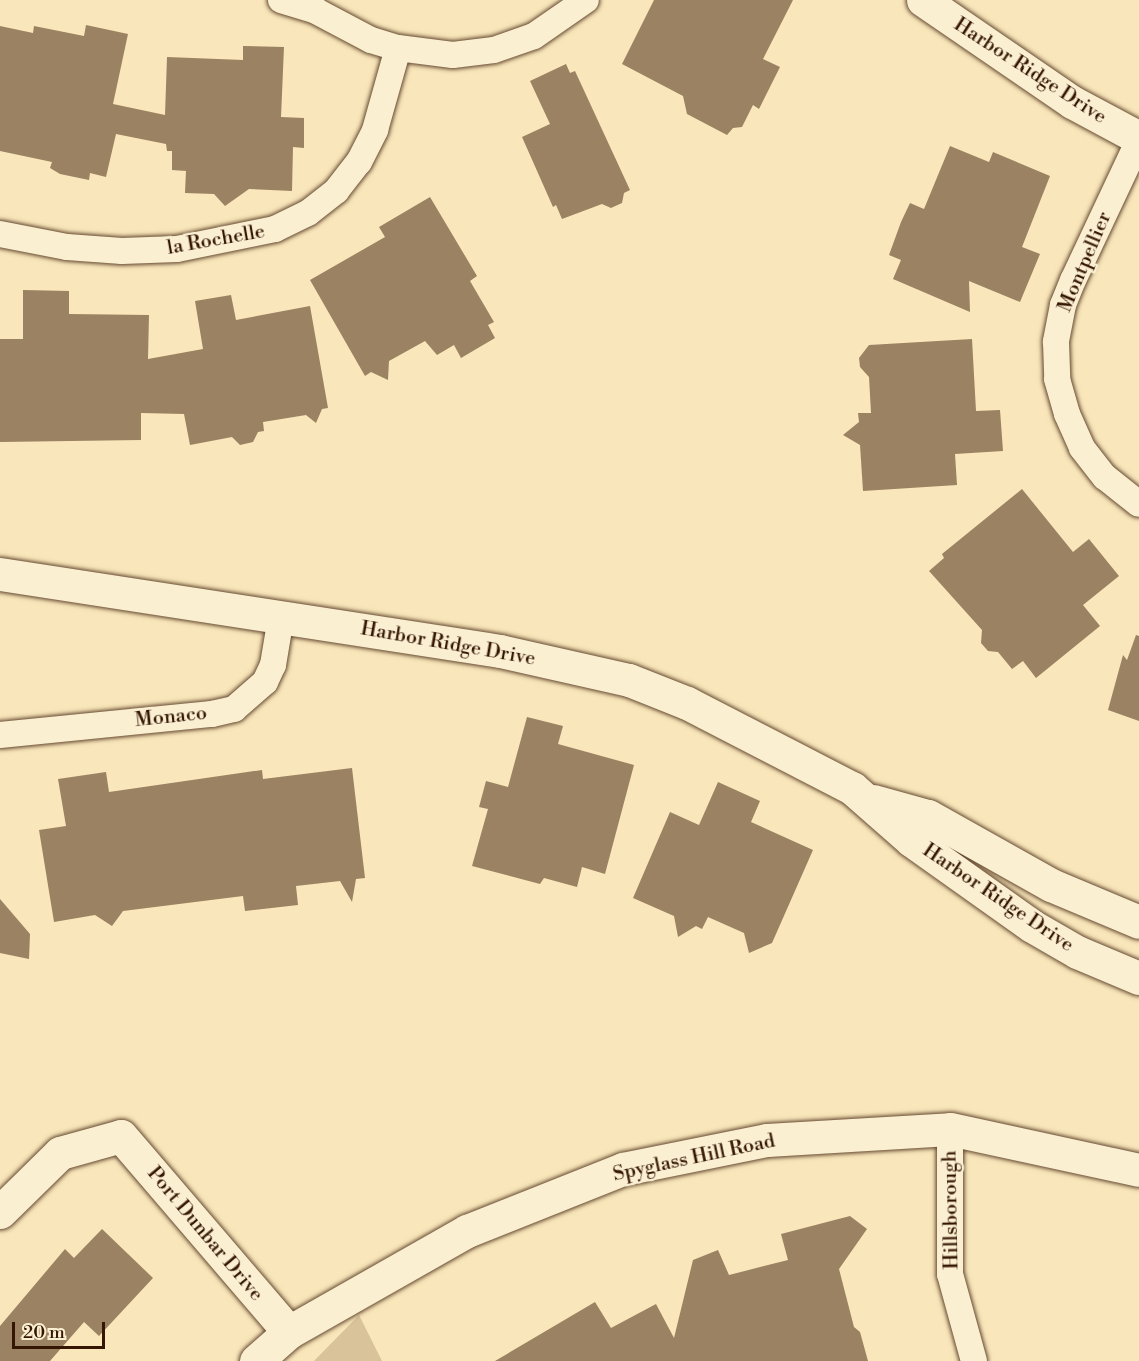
<!DOCTYPE html>
<html>
<head>
<meta charset="utf-8">
<style>
	body { margin:0 }
	#map { position:relative; width:1139px; height:1361px; overflow:hidden; background:#f9e6ba; font-family:"Libre Bodoni",serif }
	div>[style] { position:absolute }
	.green>* { inset:0; background:#d8c39b }
	.building>* { inset:0; background:#9a8262 }
	.roads { filter:drop-shadow(0 0 2px #654a31) drop-shadow(0 0 2px #654a31) }
	.street>* { height:26px; margin:-13px; padding:0 13px; transform-origin:13px; border-radius:13px; background:#fbefd2 }
	.secondary>* { height:33px; margin:-16.5px; padding:0 16.5px; transform-origin:16.5px; border-radius:16.5px; background:#fbefd2 }
	span { translate:-50% -50%; white-space:nowrap; text-align:center; line-height:1.15; -webkit-text-stroke:4.5px #fbefd2; paint-order:stroke }
	.street-label { font-size:20px; color:#341603 }
	.scale { position:absolute; left:12px; top:1322px; width:93px; height:27px; box-sizing:border-box; border:3px solid #341603; border-top:0; padding-left:8px; font-size:18px; line-height:21px; white-space:nowrap; color:#341603; -webkit-text-stroke:4px #fbefd2; paint-order:stroke }
</style>
</head>
<body>
<div id="map">
	<div class="green">
		<div style="clip-path:polygon(359px 1315px,382px 1361px,314px 1361px)"></div>
	</div>
	<div class="building">
		<div style="clip-path:polygon(654px 0,793px 0,763px 59px,780px 67px,759px 109px,753px 105px,742px 127px,733px 128px,727px 135px,687px 114px,683px 96px,622px 64px)"></div>
		<div style="clip-path:polygon(86px 25px,128px 34px,113px 104px,165px 115px,167px 57px,243px 60px,243px 46px,284px 47px,281px 117px,304px 118px,304px 148px,293px 147px,292px 191px,249px 189px,225px 206px,214px 194px,185px 193px,186px 171px,172px 170px,172px 151px,167px 151px,166px 144px,116px 134px,106px 177px,90px 173px,89px 180px,60px 174px,50px 168px,52px 162px,0 151px,0 26px,33px 33px,34px 26px,84px 36px)"></div>
		<div style="clip-path:polygon(566px 64px,570px 73px,575px 71px,630px 190px,624px 193px,622px 203px,611px 208px,602px 204px,562px 219px,556px 205px,553px 207px,522px 137px,550px 124px,530px 81px)"></div>
		<div style="clip-path:polygon(950px 146px,989px 162px,993px 152px,1050px 176px,1022px 247px,1040px 254px,1020px 302px,969px 281px,970px 312px,893px 279px,901px 260px,889px 255px,901px 222px,910px 203px,924px 209px)"></div>
		<div style="clip-path:polygon(430px 197px,477px 276px,470px 281px,494px 322px,488px 325px,495px 338px,461px 358px,454px 345px,437px 355px,425px 341px,389px 361px,388px 380px,371px 372px,365px 376px,310px 280px,385px 237px,379px 227px)"></div>
		<div style="clip-path:polygon(23px 290px,69px 291px,69px 314px,149px 315px,148px 359px,203px 349px,195px 301px,231px 295px,236px 320px,310px 306px,328px 408px,322px 409px,316px 423px,306px 415px,263px 422px,264px 431px,258px 432px,253px 442px,240px 445px,232px 437px,190px 445px,184px 414px,141px 413px,141px 440px,0 442px,0 339px,23px 339px)"></div>
		<div style="clip-path:polygon(972px 339px,976px 411px,1000px 410px,1003px 451px,955px 454px,957px 485px,863px 491px,860px 445px,843px 435px,859px 422px,858px 413px,871px 413px,869px 377px,860px 367px,859px 358px,869px 345px)"></div>
		<div style="clip-path:polygon(1022px 489px,1073px 552px,1089px 539px,1119px 576px,1083px 605px,1100px 626px,1036px 678px,1023px 661px,1012px 669px,998px 652px,988px 651px,981px 643px,982px 630px,929px 571px,944px 558px,942px 554px)"></div>
		<div style="clip-path:polygon(1136px 635px,1139px 636px,1139px 721px,1108px 710px,1123px 655px,1127px 660px)"></div>
		<div style="clip-path:polygon(527px 717px,563px 726px,558px 744px,634px 765px,605px 874px,582px 867px,577px 887px,544px 878px,540px 884px,472px 866px,488px 809px,479px 807px,486px 781px,508px 787px)"></div>
		<div style="clip-path:polygon(352px 768px,365px 878px,356px 879px,352px 902px,340px 881px,296px 886px,298px 905px,245px 911px,243px 896px,123px 911px,112px 926px,95px 915px,54px 922px,39px 830px,66px 826px,58px 779px,106px 772px,109px 792px,262px 770px,263px 779px)"></div>
		<div style="clip-path:polygon(718px 782px,760px 801px,751px 822px,813px 850px,772px 943px,749px 953px,744px 933px,708px 917px,702px 929px,696px 926px,678px 937px,674px 916px,633px 898px,670px 812px,699px 825px)"></div>
		<div style="clip-path:polygon(0 899px,30px 934px,29px 959px,0 953px)"></div>
		<div style="clip-path:polygon(850px 1216px,867px 1229px,839px 1269px,854px 1327px,860px 1332px,868px 1361px,495px 1361px,595px 1302px,611px 1328px,656px 1304px,674px 1338px,693px 1260px,718px 1250px,729px 1275px,788px 1260px,781px 1234px)"></div>
		<div style="clip-path:polygon(102px 1229px,153px 1278px,99px 1336px,84px 1322px,50px 1361px,0 1361px,0 1326px,65px 1249px,74px 1258px)"></div>
	</div>
	<div class="roads">
		<div class="street">
			<div style="left:281px;top:0;width:37px;rotate:17deg"></div>
			<div style="left:316px;top:11px;width:62px;rotate:27.8deg"></div>
			<div style="left:371px;top:40px;width:28px;rotate:17deg"></div>
			<div style="left:398px;top:48px;width:55px;rotate:7.3deg"></div>
			<div style="left:453px;top:55px;width:41px;rotate:-7deg"></div>
			<div style="left:494px;top:50px;width:42px;rotate:-19.3deg"></div>
			<div style="left:534px;top:36px;width:63px;rotate:-34.7deg"></div>
			<div style="left:1139px;top:140px;width:155px;rotate:115.2deg"></div>
			<div style="left:1073px;top:280px;width:27px;rotate:112deg"></div>
			<div style="left:1063px;top:305px;width:38px;rotate:101deg"></div>
			<div style="left:1056px;top:342px;width:37px;rotate:88deg"></div>
			<div style="left:1057px;top:379px;width:36px;rotate:74deg"></div>
			<div style="left:1067px;top:414px;width:37px;rotate:66deg"></div>
			<div style="left:1082px;top:448px;width:37px;rotate:52deg"></div>
			<div style="left:1105px;top:477px;width:43px;rotate:38.5deg"></div>
			<div style="left:0;top:234px;width:68px;rotate:11deg"></div>
			<div style="left:67px;top:247px;width:55px;rotate:4.2deg"></div>
			<div style="left:122px;top:251px;width:55px;rotate:-2.1deg"></div>
			<div style="left:177px;top:249px;width:100px;rotate:-11.5deg"></div>
			<div style="left:275px;top:229px;width:37px;rotate:-26deg"></div>
			<div style="left:308px;top:213px;width:36px;rotate:-38deg"></div>
			<div style="left:336px;top:191px;width:37px;rotate:-52deg"></div>
			<div style="left:359px;top:162px;width:36px;rotate:-63deg"></div>
			<div style="left:375px;top:130px;width:85px;rotate:-74.3deg"></div>
			<div style="left:0;top:735px;width:213px;rotate:-5.7deg"></div>
			<div style="left:212px;top:714px;width:23px;rotate:-13deg"></div>
			<div style="left:234px;top:709px;width:41px;rotate:-41.1deg"></div>
			<div style="left:265px;top:682px;width:19px;rotate:-65deg"></div>
			<div style="left:273px;top:665px;width:49px;rotate:-80.5deg"></div>
			<div style="left:950px;top:1129px;width:145px;rotate:90deg"></div>
			<div style="left:950px;top:1274px;width:90px;rotate:74.6deg"></div>
		</div>
		<div class="secondary">
			<div style="left:923px;top:0;width:181px;rotate:34.4deg"></div>
			<div style="left:1072px;top:102px;width:76px;rotate:28.2deg"></div>
			<div style="left:0;top:574px;width:506px;rotate:8.75deg"></div>
			<div style="left:500px;top:651px;width:132px;rotate:12.7deg"></div>
			<div style="left:629px;top:680px;width:62px;rotate:21.6deg"></div>
			<div style="left:687px;top:703px;width:186px;rotate:27.3deg"></div>
			<div style="left:852px;top:788px;width:79px;rotate:41.4deg"></div>
			<div style="left:911px;top:840px;width:148px;rotate:35.4deg"></div>
			<div style="left:1032px;top:926px;width:52px;rotate:30deg"></div>
			<div style="left:1077px;top:952px;width:67px;rotate:22.8deg"></div>
			<div style="left:873px;top:801px;width:57px;rotate:15.3deg"></div>
			<div style="left:928px;top:816px;width:141px;rotate:29.3deg"></div>
			<div style="left:1051px;top:885px;width:95px;rotate:22.8deg"></div>
			<div style="left:0;top:1212px;width:84px;rotate:-44.5deg"></div>
			<div style="left:60px;top:1153px;width:63px;rotate:-15.6deg"></div>
			<div style="left:121px;top:1136px;width:258px;rotate:49.4deg"></div>
			<div style="left:256px;top:1361px;width:44px;rotate:-41.3deg"></div>
			<div style="left:289px;top:1332px;width:205px;rotate:-29.6deg"></div>
			<div style="left:467px;top:1231px;width:168px;rotate:-21.7deg"></div>
			<div style="left:623px;top:1169px;width:147px;rotate:-11.4deg"></div>
			<div style="left:767px;top:1140px;width:183px;rotate:-3.4deg"></div>
			<div style="left:950px;top:1129px;width:193px;rotate:12.2deg"></div>
		</div>
	</div>
	<div class="street-label">
		<span style="left:1030px;top:71px;rotate:33deg">Harbor Ridge Drive</span>
		<span style="left:216px;top:240px;rotate:-10deg">la Rochelle</span>
		<span style="left:1085px;top:262px;rotate:-67deg">Montpellier</span>
		<span style="left:448px;top:644px;rotate:10deg">Harbor Ridge Drive</span>
		<span style="left:171px;top:717px;rotate:-6deg">Monaco</span>
		<span style="left:998px;top:898px;rotate:34deg">Harbor Ridge Drive</span>
		<span style="left:694px;top:1158px;rotate:-12deg">Spyglass Hill Road</span>
		<span style="left:951px;top:1210px;rotate:-91deg">Hillsborough</span>
		<span style="left:205px;top:1234px;rotate:50deg">Port Dunbar Drive</span>
	</div>
	<div class="scale">20 m</div>
</div>
</body>
</html>
